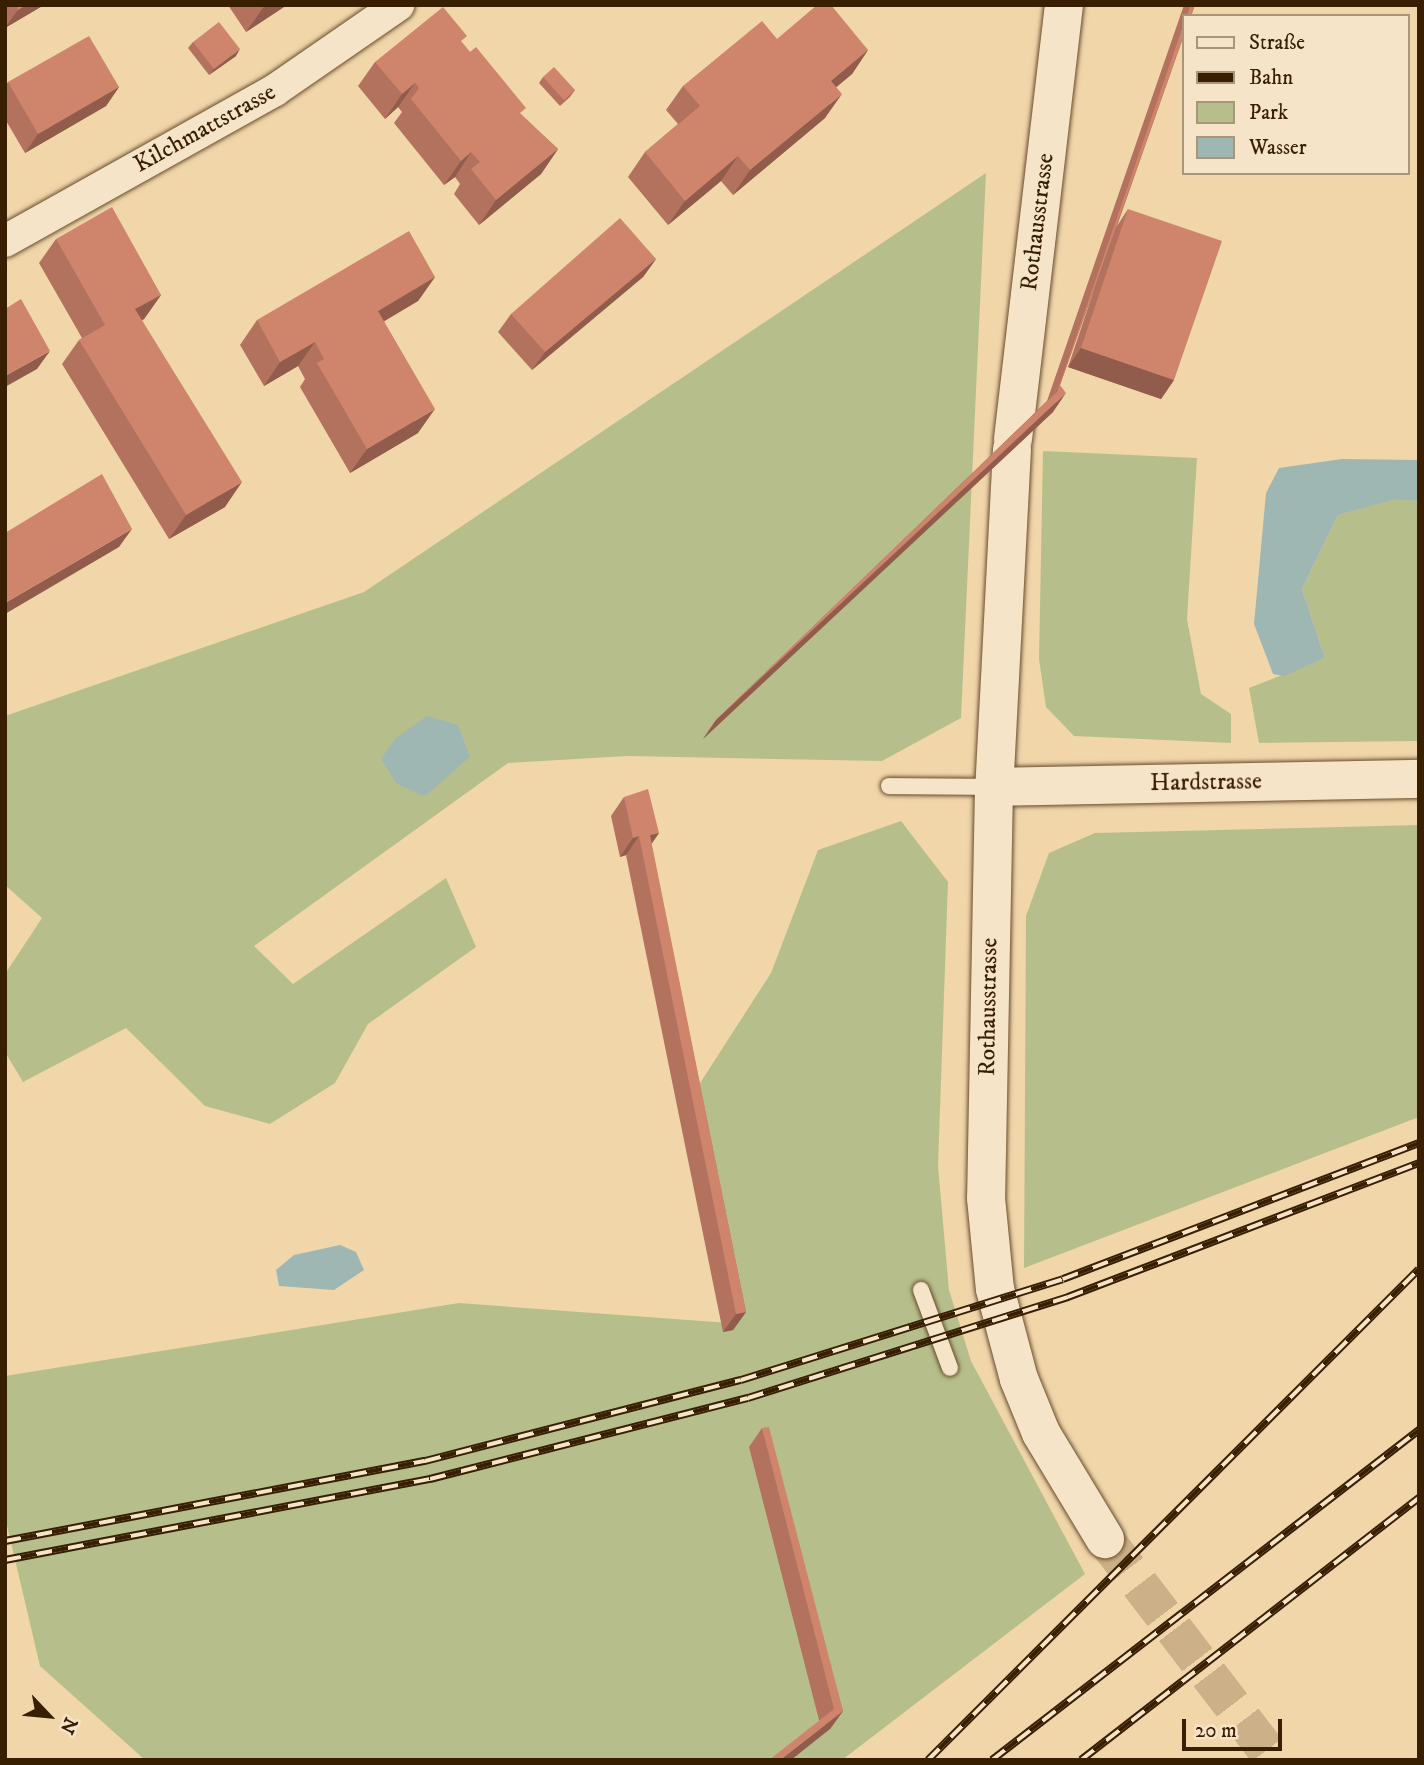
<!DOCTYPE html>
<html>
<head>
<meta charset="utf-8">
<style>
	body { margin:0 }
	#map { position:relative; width:1424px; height:1765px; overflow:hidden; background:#f1d6aa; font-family:"IM FELL DW Pica",serif }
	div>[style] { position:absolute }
	.green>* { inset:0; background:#b6bf8c }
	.water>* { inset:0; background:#9eb7b2 }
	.secondary-tunnel>* { height:38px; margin-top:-19px; transform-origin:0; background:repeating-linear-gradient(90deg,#ccb188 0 38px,transparent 0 57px) }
	.roads { filter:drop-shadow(0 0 2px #674d2c) drop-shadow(0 0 2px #674d2c) }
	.lane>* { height:16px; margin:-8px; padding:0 8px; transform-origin:8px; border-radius:8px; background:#f6e4c8 }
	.street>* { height:32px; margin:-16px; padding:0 16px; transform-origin:16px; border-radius:16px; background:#f6e4c8 }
	.secondary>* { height:38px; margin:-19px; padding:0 19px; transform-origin:19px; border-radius:19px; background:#f6e4c8 }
	.rail>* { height:8px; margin-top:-4px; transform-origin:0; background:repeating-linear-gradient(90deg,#f6e4c8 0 16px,#391f02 0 32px); box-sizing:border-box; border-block:2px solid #391f02 }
	.wall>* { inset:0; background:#b2725d }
	.shaded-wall>* { inset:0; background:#915c4c }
	.building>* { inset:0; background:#cf846c }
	span { translate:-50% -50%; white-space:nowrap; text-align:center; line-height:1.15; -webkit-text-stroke:7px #f6e4c8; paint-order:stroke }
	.street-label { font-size:24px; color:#391f02 }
	.frame { position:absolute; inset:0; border:7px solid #391f02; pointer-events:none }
	.legend { position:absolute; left:1182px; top:14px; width:228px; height:161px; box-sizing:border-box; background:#f6e4c8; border:2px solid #aa9579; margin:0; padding:9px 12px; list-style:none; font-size:21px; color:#391f02 }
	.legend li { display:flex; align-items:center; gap:14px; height:35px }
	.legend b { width:35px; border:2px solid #aa9579 }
	.north { position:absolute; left:14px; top:1681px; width:70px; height:70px; -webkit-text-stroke:5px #f6e4c8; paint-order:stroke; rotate:116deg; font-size:19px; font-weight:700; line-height:28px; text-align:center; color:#391f02 }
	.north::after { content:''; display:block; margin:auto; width:24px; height:32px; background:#391f02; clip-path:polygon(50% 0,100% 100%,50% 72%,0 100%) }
	.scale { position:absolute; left:1182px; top:1719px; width:100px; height:32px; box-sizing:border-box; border:4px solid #391f02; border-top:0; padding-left:9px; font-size:21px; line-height:24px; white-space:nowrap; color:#391f02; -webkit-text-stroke:5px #f6e4c8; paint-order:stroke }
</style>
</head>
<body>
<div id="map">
	<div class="green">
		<div style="clip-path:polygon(986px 173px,961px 718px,882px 761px,627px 756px,508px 763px,254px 946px,293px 984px,446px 878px,476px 947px,368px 1024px,335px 1083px,270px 1124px,205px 1106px,126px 1028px,23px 1082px,5px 1052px,5px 974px,42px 918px,5px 885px,5px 716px,364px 592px)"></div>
		<div style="clip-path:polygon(1043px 451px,1197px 458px,1187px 619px,1201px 694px,1231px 714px,1231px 743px,1074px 736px,1046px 707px,1039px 659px)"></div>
		<div style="clip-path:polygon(1396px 498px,1419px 501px,1419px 741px,1259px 743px,1249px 688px,1325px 658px,1302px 589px,1338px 515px)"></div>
		<div style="clip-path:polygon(901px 821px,948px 882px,938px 1166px,949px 1290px,971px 1361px,1085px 1574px,842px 1760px,145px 1760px,40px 1666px,5px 1517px,5px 1376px,459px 1303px,729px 1323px,684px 1108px,771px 973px,818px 850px)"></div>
		<div style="clip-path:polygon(1419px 825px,1419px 1117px,1024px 1268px,1026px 916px,1049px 853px,1095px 833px)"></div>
	</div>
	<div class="water">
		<div style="clip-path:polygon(1342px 459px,1419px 460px,1419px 501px,1396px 499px,1338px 515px,1302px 589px,1325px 658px,1284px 676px,1273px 674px,1254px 624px,1266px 493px,1279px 468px)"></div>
		<div style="clip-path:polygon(427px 716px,458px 725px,470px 757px,425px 796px,397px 784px,381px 759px,395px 739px)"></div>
		<div style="clip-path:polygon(340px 1245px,356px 1252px,364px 1270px,334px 1290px,279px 1286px,276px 1270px,294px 1255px)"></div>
	</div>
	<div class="secondary-tunnel">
		<div style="left:1105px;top:1539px;width:278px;rotate:52.6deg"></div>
	</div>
	<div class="roads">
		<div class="lane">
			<div style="left:889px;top:786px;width:105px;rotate:0.5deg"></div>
			<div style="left:921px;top:1290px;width:83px;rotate:69.6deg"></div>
		</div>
		<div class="street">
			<div style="left:5px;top:241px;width:309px;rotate:-29.2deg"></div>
			<div style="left:275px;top:90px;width:150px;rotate:-34.6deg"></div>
		</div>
		<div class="secondary">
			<div style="left:1013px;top:439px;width:437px;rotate:-83.3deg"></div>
			<div style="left:1012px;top:449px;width:338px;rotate:93deg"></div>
			<div style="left:994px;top:787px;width:411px;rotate:91.1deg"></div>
			<div style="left:986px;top:1198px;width:91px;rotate:84.4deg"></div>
			<div style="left:995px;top:1289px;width:93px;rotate:75.1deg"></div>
			<div style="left:1019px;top:1379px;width:58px;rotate:67.8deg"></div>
			<div style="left:1041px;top:1433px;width:124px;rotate:58.9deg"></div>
			<div style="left:994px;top:787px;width:425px;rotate:-1.1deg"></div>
		</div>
	</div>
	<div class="rail">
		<div style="left:5px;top:1541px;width:428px;rotate:-10.8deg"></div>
		<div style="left:425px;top:1461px;width:326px;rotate:-14.4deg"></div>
		<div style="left:741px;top:1380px;width:337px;rotate:-17.4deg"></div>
		<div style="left:1063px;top:1279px;width:381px;rotate:-20.9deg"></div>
		<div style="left:5px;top:1560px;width:433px;rotate:-10.8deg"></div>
		<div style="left:430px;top:1479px;width:328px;rotate:-14.3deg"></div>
		<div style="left:748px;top:1398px;width:336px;rotate:-17.5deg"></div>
		<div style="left:1068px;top:1297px;width:376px;rotate:-20.9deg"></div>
		<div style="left:928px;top:1760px;width:694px;rotate:-45deg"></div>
		<div style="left:992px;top:1760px;width:540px;rotate:-37.7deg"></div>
		<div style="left:1081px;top:1760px;width:428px;rotate:-37.8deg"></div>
	</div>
	<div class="wall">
		<div style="clip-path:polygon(5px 5px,44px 5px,5px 28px)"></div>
		<div style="clip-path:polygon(228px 5px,287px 5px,246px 32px)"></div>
		<div style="clip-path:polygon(1184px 5px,1195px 5px,1191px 16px,1184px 16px,1184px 35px,1117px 226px,1128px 209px,1174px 380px,1161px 399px,1068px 367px,1095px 287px,1060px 385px,1053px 412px,703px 739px,716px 720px,1047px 401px)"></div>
		<div style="clip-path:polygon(777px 39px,868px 50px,852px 74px,836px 87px,825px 118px,733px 195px,721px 181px,668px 225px,628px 177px,645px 152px,678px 124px,666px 110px,683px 86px)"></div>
		<div style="clip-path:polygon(193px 42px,236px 56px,209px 75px,188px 48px)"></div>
		<div style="clip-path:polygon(462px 43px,521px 115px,558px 149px,541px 174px,479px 225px,454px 194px,460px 184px,455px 177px,444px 185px,394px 123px,402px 112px,398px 107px,385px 119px,358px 86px,375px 62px)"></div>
		<div style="clip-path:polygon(543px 77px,575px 90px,570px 97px,560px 106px,539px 83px)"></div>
		<div style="clip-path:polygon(8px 82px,119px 87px,106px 106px,25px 153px,5px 119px,5px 86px)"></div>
		<div style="clip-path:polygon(56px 239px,161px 295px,144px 319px,142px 320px,225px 507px,169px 539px,62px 364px,79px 340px,82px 338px,39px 263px)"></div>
		<div style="clip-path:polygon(656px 259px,643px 277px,532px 370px,498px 332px,511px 314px)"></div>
		<div style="clip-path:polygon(435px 277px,418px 301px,384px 321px,418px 433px,350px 473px,300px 387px,305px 379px,298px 366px,264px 386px,240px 345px,257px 320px)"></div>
		<div style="clip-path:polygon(624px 797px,659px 833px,651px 844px,746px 1312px,733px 1330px,723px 1332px,626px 855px,620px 857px,611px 816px)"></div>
		<div style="clip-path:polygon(762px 1428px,843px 1711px,830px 1729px,819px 1720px,749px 1447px)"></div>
	</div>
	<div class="shaded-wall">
		<div style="clip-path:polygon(26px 5px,44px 5px,5px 28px,18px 10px)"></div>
		<div style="clip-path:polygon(266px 5px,287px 5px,246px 32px,263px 8px)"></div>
		<div style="clip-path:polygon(240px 49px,236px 56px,209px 75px,214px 69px)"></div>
		<div style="clip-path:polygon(868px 50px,852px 74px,814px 106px,831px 81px)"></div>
		<div style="clip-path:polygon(415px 83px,398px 107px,385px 119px,402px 94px)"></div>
		<div style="clip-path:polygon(119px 87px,106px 106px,25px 153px,38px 134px)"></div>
		<div style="clip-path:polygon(842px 94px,825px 118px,733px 195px,750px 170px)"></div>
		<div style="clip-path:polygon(558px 149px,541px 174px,479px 225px,496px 200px)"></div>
		<div style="clip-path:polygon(471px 152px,455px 177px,444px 185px,461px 161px)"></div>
		<div style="clip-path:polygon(738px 156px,721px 181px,668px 225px,685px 201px)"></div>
		<div style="clip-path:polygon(656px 259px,643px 277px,532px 370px,545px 352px)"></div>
		<div style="clip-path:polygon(435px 277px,418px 301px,361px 335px,378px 311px)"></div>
		<div style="clip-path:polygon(161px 295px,144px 319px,118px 333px,135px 309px)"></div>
		<div style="clip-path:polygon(315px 342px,298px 366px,264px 386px,280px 362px)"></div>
		<div style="clip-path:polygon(1081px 348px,1174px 380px,1161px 399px,1068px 367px)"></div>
		<div style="clip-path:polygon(50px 351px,37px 369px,5px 387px,5px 376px)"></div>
		<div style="clip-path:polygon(1066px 393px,1053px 412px,703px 739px,716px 720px)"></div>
		<div style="clip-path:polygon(435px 409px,418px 433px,350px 473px,367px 449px)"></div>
		<div style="clip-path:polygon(242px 482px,225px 507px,169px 539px,186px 515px)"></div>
		<div style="clip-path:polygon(132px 529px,119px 547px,5px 614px,5px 603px)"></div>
		<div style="clip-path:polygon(659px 833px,646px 852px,650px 835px)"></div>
		<div style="clip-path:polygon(639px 836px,626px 855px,620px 857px,633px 838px)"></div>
		<div style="clip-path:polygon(746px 1312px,733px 1330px,723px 1332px,736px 1314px)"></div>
		<div style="clip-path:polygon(843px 1711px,830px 1729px,791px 1760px,780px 1760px)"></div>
	</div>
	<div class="building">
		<div style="clip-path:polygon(16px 5px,26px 5px,18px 10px)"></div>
		<div style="clip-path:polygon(817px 5px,831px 5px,868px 50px,831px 81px,842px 94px,750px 170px,738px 156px,685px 201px,645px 152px,700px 106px,683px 86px,762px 21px,777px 39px)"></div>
		<div style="clip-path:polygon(1190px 5px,1195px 5px,1191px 16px,1187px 16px)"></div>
		<div style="clip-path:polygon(443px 7px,467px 36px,461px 41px,470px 52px,476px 47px,526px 108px,520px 113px,558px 149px,496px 200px,471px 169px,480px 162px,471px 152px,461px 161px,411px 99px,419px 88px,415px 83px,402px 94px,375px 62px)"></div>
		<div style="clip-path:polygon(219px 22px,240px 49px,214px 69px,193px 42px)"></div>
		<div style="clip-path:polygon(1184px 23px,1184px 35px,1060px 385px,1066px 393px,716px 720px,1057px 392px)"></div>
		<div style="clip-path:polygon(89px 36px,119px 87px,38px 134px,8px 82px)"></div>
		<div style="clip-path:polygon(554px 67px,575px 90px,564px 100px,543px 77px)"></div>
		<div style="clip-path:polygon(112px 207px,161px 295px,135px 309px,242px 482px,186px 515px,79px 340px,105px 325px,56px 239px)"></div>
		<div style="clip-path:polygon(1128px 209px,1222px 241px,1174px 380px,1081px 348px)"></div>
		<div style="clip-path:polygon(620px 218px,656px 259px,545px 352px,511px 314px)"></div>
		<div style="clip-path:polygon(409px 231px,435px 277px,378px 311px,435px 409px,367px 449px,317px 363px,324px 359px,315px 342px,280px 362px,257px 320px)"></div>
		<div style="clip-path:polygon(21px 299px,50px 351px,5px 376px,5px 309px)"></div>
		<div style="clip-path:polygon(102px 474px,132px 529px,5px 603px,5px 533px)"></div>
		<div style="clip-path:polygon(648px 789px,659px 833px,650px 835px,746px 1312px,736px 1314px,639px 836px,633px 838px,624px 797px)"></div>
		<div style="clip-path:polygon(769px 1427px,843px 1711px,780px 1760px,769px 1760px,834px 1709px,762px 1428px)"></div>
	</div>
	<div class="street-label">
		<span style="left:205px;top:129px;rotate:-29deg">Kilchmattstrasse</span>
		<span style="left:1038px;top:222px;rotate:-83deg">Rothausstrasse</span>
		<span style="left:1206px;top:783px;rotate:-1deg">Hardstrasse</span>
		<span style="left:989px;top:1007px;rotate:-89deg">Rothausstrasse</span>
	</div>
	<div class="frame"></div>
	<ul class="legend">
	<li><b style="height:9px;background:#f6e4c8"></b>Straße</li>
	<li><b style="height:9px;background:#391f02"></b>Bahn</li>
	<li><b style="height:19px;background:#b6bf8c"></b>Park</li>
	<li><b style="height:19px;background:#9eb7b2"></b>Wasser</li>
	</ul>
	<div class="north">N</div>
	<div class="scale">20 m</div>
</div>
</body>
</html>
